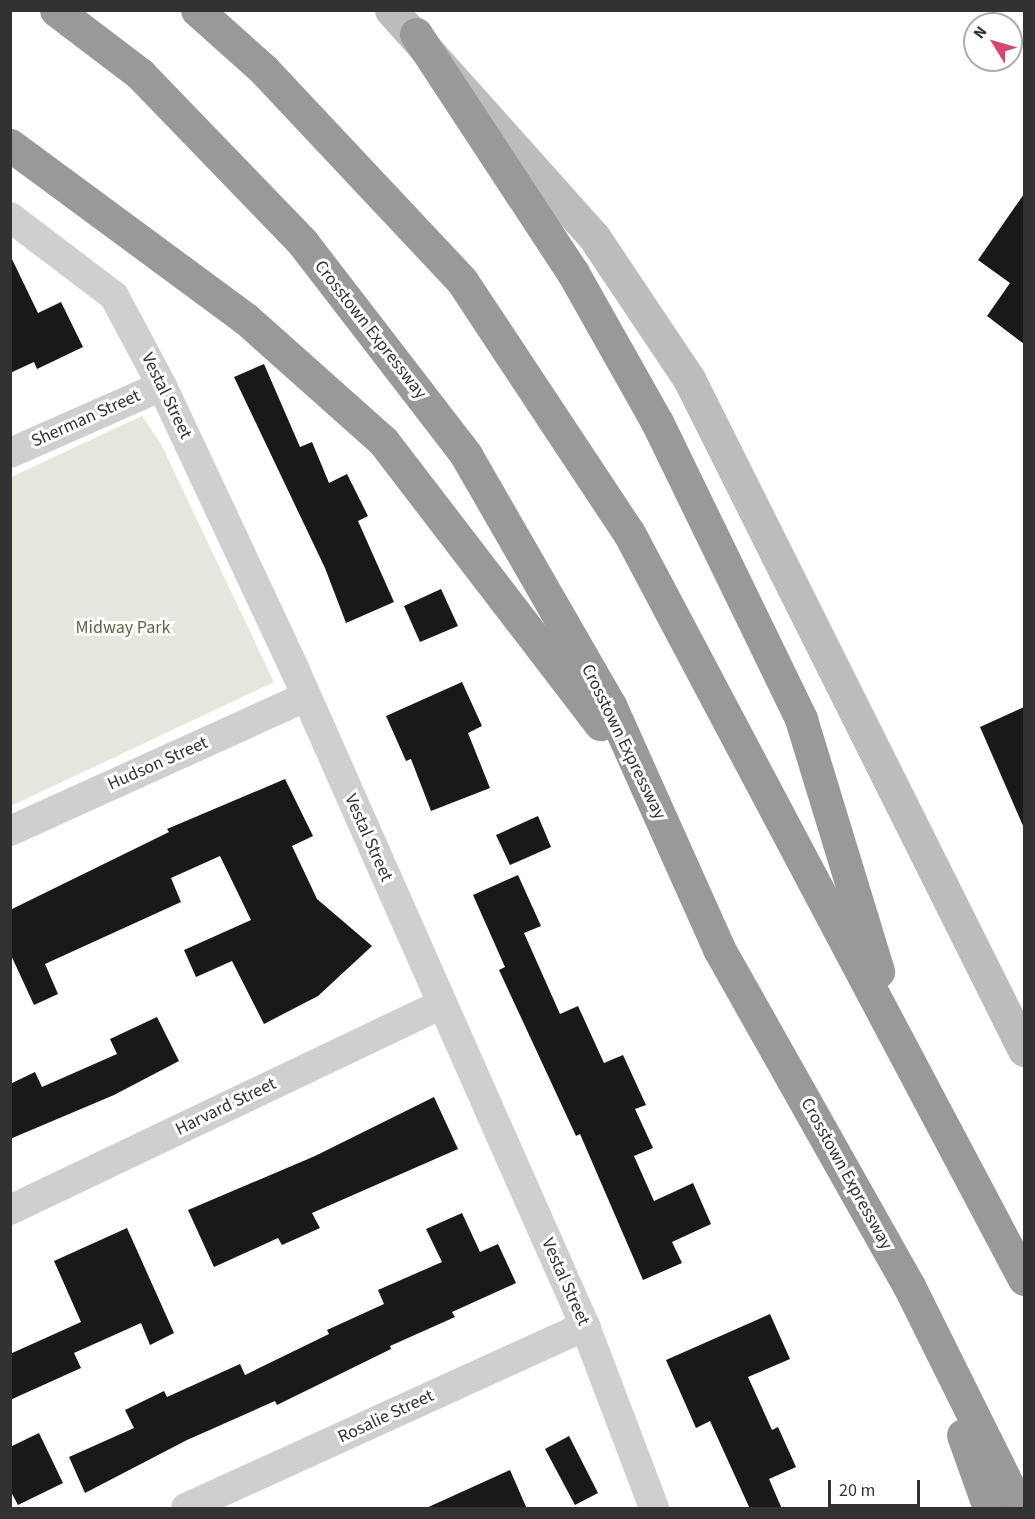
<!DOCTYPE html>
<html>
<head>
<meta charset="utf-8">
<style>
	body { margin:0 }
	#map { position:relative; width:1035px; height:1519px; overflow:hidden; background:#fff; font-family:"Source Sans 3",sans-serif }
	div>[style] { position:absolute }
	.green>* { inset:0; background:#e4e8dc }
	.building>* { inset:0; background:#191919 }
	.minor>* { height:30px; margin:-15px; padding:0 15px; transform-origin:15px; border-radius:15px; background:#cfcfcf }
	.secondary>* { height:33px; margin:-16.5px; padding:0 16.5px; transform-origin:16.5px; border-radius:16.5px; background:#bcbcbc }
	.motorway>* { height:33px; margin:-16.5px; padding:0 16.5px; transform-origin:16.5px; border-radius:16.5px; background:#999 }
	span { translate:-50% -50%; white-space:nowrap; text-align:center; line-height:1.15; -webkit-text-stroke:6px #fff; paint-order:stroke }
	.street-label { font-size:18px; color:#323232 }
	.park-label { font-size:18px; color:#5d6a43 }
	.frame { position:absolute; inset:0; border:12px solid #323232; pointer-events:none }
	.north { position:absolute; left:963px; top:12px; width:60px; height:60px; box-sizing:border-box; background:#fff; border:2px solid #adadad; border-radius:50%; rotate:307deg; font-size:16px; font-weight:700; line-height:24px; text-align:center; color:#323232 }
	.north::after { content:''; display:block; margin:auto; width:21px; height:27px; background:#d5476f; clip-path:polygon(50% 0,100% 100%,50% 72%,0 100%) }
	.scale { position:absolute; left:828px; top:1480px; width:92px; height:27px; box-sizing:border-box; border:3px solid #323232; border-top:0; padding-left:8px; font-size:18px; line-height:21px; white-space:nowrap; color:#323232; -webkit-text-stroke:4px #fff; paint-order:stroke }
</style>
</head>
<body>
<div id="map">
	<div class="green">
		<div style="clip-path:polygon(142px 416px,161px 444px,274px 682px,11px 806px,11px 477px)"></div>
	</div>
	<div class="building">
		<div style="clip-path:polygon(1024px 194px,1024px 344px,987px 316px,1010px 283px,978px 260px)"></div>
		<div style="clip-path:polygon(10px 255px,38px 313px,61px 302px,83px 347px,37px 369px,34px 362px,10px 373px)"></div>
		<div style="clip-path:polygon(264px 364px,300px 447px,312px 442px,329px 483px,347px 474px,368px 516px,358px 521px,394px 602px,346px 623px,325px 568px,234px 377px)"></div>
		<div style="clip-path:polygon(441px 589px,458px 626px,420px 642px,404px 606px)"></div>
		<div style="clip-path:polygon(462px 682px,482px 726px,468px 733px,490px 788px,431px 811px,411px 759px,406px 761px,386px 716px)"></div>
		<div style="clip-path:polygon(1024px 707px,1024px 828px,980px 727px)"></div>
		<div style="clip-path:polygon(285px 779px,313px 836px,292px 846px,317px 899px,372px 946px,318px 996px,264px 1024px,232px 961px,196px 977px,184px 950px,251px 920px,220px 856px,171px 878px,181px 902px,45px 964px,58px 994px,34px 1005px,10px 953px,10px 910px,169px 832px,167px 829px)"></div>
		<div style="clip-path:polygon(538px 816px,551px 847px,510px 865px,496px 835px)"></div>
		<div style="clip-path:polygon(518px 875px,541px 926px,524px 933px,560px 1014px,578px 1006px,604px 1063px,623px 1055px,646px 1105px,635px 1109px,653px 1148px,634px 1156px,654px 1201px,693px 1183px,711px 1224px,672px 1242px,682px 1263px,643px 1280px,580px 1134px,576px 1136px,499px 970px,505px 967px,473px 895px)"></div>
		<div style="clip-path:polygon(157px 1017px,179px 1061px,114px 1095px,10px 1139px,10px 1084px,35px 1072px,42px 1087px,117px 1054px,110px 1039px)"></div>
		<div style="clip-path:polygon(434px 1097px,458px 1149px,312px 1213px,320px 1228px,282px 1245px,278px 1238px,214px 1267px,188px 1210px,315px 1156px)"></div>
		<div style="clip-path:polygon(462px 1213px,480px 1252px,498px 1244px,516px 1283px,452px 1312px,455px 1317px,390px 1346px,391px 1349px,277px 1405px,275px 1401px,187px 1440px,85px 1493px,69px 1457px,134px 1428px,125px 1410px,164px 1391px,167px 1397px,240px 1364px,245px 1375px,329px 1334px,327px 1330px,384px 1304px,378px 1290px,442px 1262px,426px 1229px)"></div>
		<div style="clip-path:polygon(127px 1228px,174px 1333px,150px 1345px,141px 1323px,74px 1353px,81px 1368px,10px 1400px,10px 1354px,81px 1322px,54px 1261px)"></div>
		<div style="clip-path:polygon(770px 1314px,790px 1359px,748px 1377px,772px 1430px,778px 1427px,796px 1467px,769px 1479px,782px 1509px,750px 1509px,710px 1421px,696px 1428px,666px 1360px)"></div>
		<div style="clip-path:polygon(39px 1433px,63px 1483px,18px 1505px,10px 1490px,10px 1447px)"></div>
		<div style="clip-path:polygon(569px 1436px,598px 1493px,575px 1505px,545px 1449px)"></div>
		<div style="clip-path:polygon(510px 1470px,527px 1509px,424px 1509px)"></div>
	</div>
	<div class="minor">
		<div style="left:10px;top:217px;width:131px;rotate:37.2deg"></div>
		<div style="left:114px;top:296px;width:102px;rotate:61.9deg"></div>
		<div style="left:162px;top:386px;width:311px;rotate:64.9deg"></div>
		<div style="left:294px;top:668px;width:719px;rotate:66.14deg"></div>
		<div style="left:585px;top:1326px;width:195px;rotate:69.2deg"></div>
		<div style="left:10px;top:453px;width:166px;rotate:-23.8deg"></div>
		<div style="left:10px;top:831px;width:324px;rotate:-24.4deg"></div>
		<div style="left:10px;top:1210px;width:478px;rotate:-25.5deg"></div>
		<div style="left:186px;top:1508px;width:439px;rotate:-24.5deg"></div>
	</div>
	<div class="secondary">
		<div style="left:391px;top:10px;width:305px;rotate:48.2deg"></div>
		<div style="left:594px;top:237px;width:171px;rotate:56.2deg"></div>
		<div style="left:689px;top:379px;width:750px;rotate:63.47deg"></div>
	</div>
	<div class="motorway">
		<div style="left:56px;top:10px;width:106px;rotate:37.3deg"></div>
		<div style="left:140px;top:74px;width:235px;rotate:46deg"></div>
		<div style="left:303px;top:243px;width:267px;rotate:52.4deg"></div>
		<div style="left:466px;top:455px;width:289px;rotate:60.1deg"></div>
		<div style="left:610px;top:705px;width:267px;rotate:65.9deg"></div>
		<div style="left:719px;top:949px;width:387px;rotate:60.6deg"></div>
		<div style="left:909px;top:1286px;width:248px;rotate:63.6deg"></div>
		<div style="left:197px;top:10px;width:90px;rotate:41.8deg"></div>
		<div style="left:264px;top:70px;width:289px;rotate:46.8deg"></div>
		<div style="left:462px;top:281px;width:302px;rotate:56.5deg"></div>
		<div style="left:629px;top:533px;width:844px;rotate:62.1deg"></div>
		<div style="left:416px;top:34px;width:286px;rotate:56.7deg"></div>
		<div style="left:573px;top:273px;width:171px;rotate:60.6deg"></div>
		<div style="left:657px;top:422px;width:330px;rotate:64.1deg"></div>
		<div style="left:801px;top:719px;width:264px;rotate:73deg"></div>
		<div style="left:10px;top:145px;width:293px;rotate:36.4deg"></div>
		<div style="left:246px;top:319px;width:183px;rotate:41.7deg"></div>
		<div style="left:383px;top:441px;width:357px;rotate:52.5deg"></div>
		<div style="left:963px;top:1435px;width:77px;rotate:70.4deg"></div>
	</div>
	<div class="street-label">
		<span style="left:370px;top:330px;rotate:52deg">Crosstown Expressway</span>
		<span style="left:166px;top:396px;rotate:64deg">Vestal Street</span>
		<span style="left:86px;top:419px;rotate:-24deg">Sherman Street</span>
		<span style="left:623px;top:742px;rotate:64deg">Crosstown Expressway</span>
		<span style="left:158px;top:764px;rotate:-24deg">Hudson Street</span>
		<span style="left:368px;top:838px;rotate:66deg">Vestal Street</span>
		<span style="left:226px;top:1107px;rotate:-26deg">Harvard Street</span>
		<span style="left:846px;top:1174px;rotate:61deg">Crosstown Expressway</span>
		<span style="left:565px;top:1282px;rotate:66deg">Vestal Street</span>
		<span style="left:386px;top:1417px;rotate:-25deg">Rosalie Street</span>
	</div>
	<div class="park-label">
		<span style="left:123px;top:628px">Midway Park</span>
	</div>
	<div class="frame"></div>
	<div class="north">N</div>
	<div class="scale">20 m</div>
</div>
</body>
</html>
